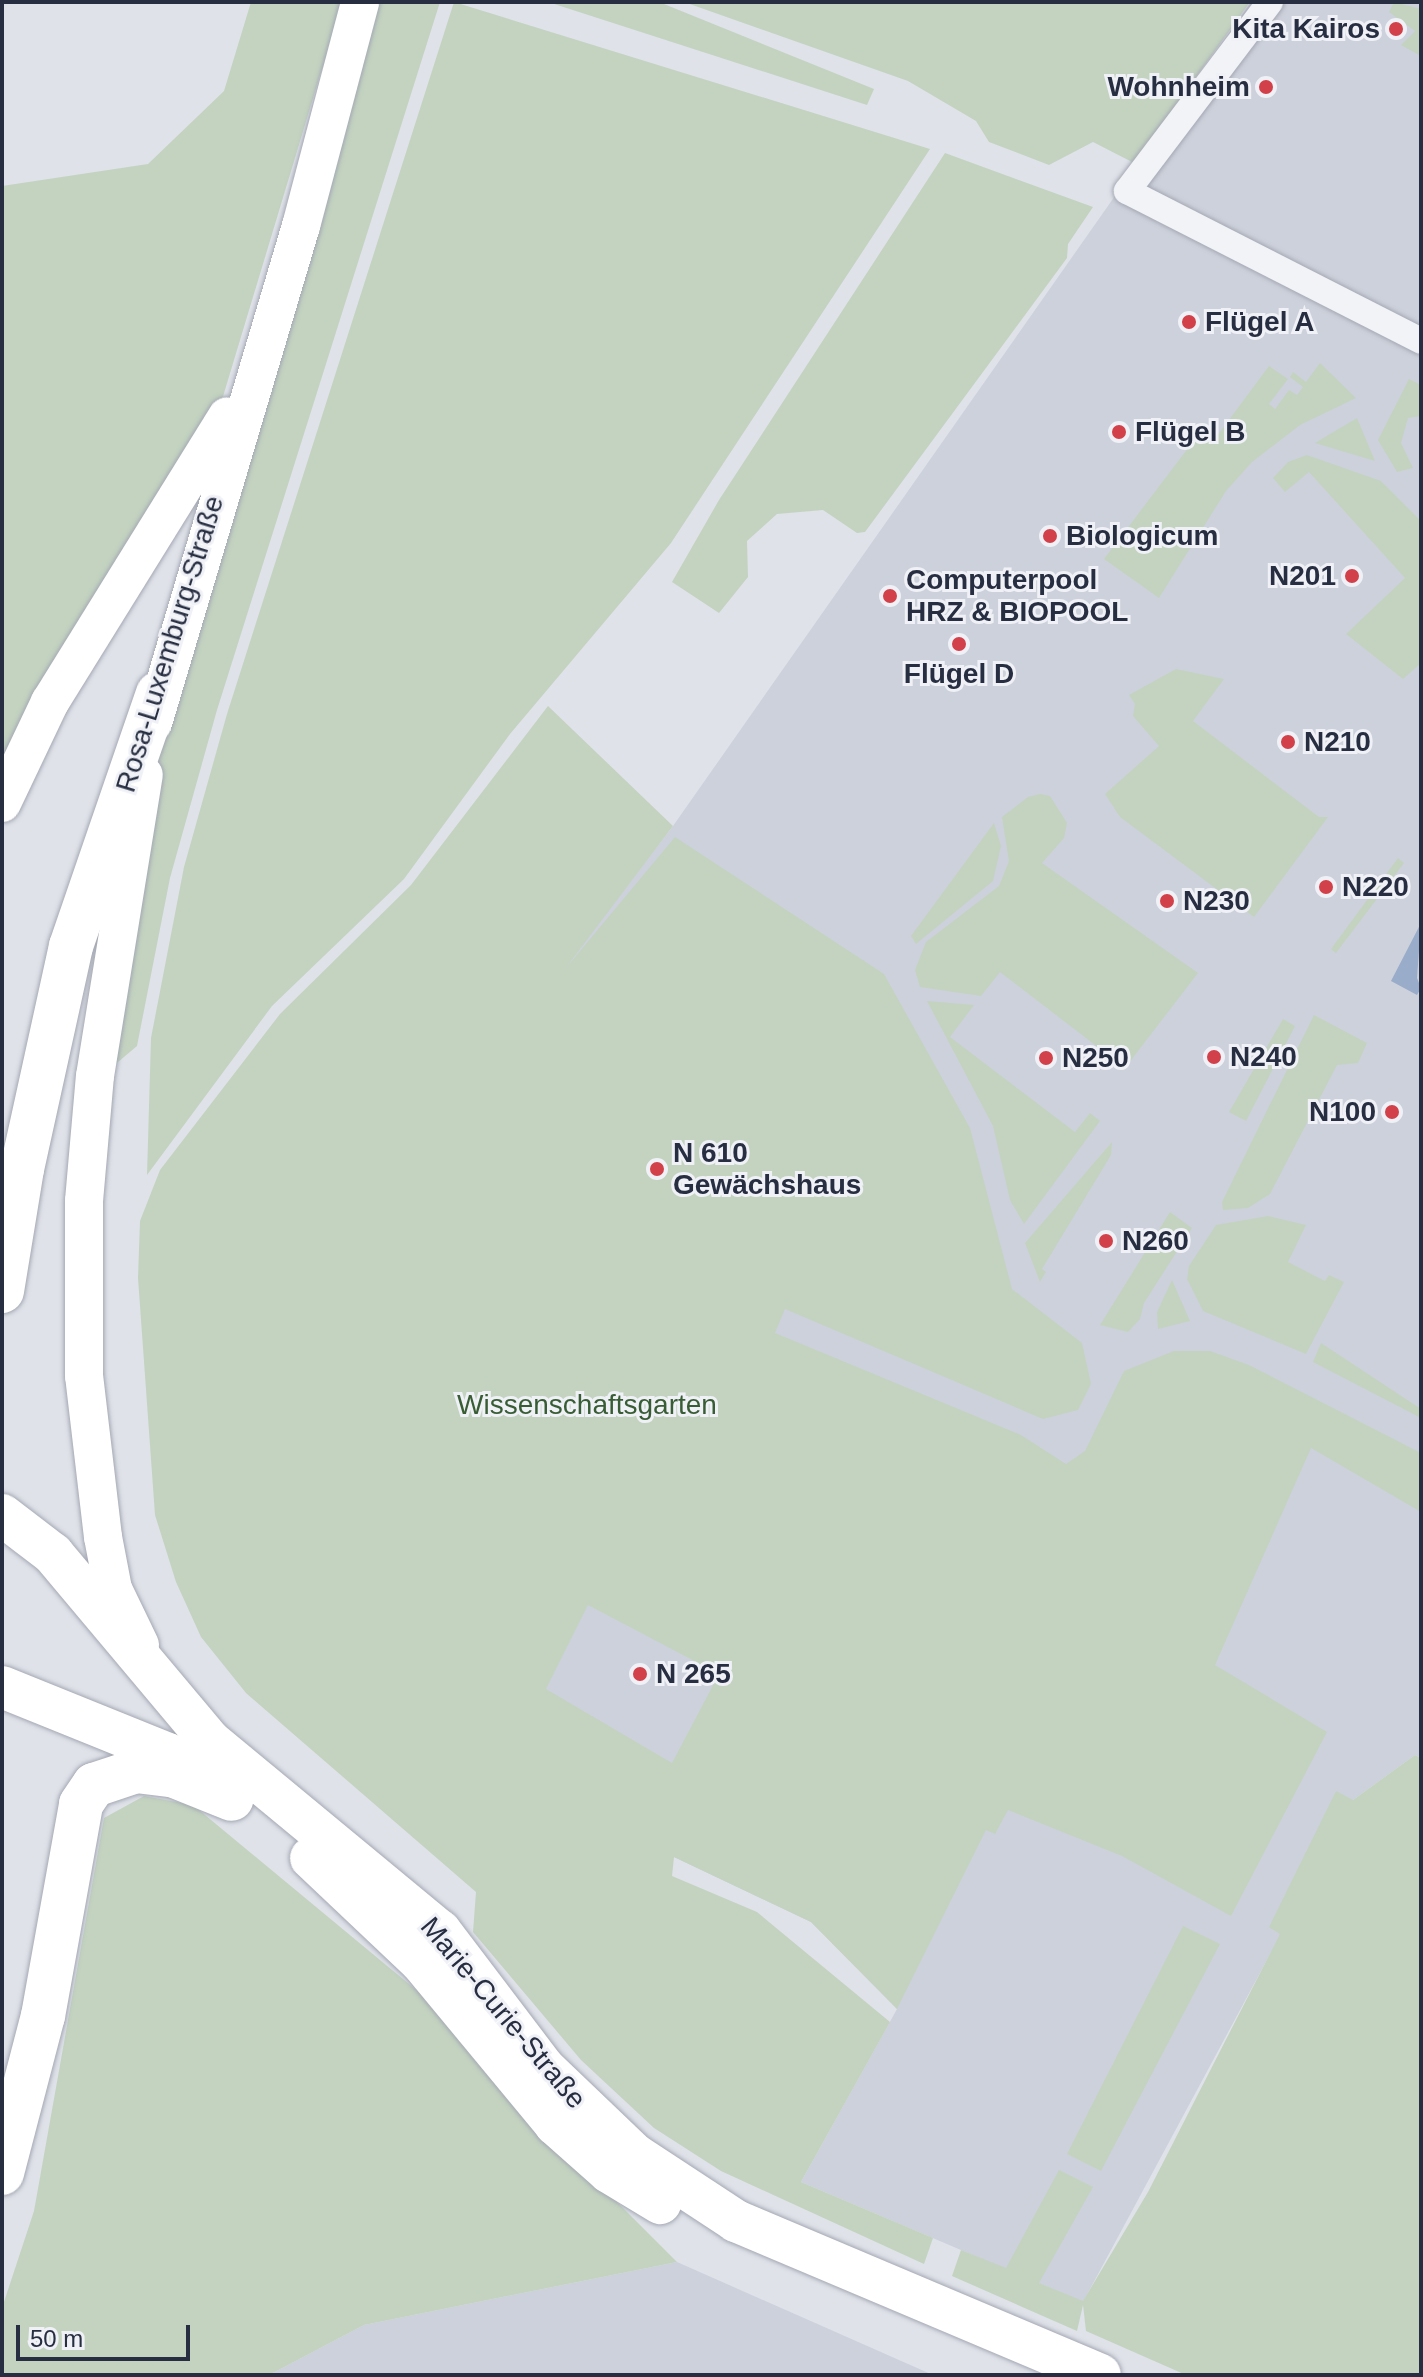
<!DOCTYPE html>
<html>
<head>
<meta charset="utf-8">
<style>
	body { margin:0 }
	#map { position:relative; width:1423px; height:2377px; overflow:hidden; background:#dfe2e9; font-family:Helvetica,sans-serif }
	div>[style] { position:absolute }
	.built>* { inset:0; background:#cdd1db }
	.green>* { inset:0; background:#c3d3c0 }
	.water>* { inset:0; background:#99acca }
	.roads { filter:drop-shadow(0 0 2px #a4a8b3) drop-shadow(0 0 2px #a4a8b3) }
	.street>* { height:26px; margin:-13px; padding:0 13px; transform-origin:13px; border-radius:13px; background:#f2f3f7 }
	.secondary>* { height:38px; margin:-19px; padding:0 19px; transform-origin:19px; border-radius:19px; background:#fff }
	.primary>* { height:42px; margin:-21px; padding:0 21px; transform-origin:21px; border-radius:21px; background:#fff }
	.highway>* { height:44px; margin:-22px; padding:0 22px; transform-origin:22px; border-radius:22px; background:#fff }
	.dots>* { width:22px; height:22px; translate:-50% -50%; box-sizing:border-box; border:4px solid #eff1f6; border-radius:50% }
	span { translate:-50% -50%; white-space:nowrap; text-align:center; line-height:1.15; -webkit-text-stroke:6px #eff1f6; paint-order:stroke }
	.poi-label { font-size:28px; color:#272e41; font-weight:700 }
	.right { translate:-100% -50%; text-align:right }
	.left { translate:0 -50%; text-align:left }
	.street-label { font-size:28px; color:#272e41 }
	.park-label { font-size:28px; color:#385d34 }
	.frame { position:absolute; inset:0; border:4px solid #272e41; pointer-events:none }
	.scale { position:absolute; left:16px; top:2325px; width:174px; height:36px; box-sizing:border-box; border:4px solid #272e41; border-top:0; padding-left:10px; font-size:24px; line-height:28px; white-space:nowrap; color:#272e41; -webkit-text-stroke:6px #eff1f6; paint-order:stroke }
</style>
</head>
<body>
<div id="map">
	<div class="built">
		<div style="clip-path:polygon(1251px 2px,1421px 2px,1421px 1758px,1415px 1755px,1353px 1800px,1083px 2302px,801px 2182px,897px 2009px,811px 1922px,674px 1857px,526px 1677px,548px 989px,673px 826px)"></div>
		<div style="clip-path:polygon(677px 2262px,933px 2375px,269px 2375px,364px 2325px)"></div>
	</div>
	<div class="green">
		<div style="clip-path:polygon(251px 2px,348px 2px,320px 75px,215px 423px,2px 790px,2px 186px,148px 164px,224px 91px)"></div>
		<div style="clip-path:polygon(377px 2px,440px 2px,217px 710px,170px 878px,137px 1046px,105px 1073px,158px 694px)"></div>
		<div style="clip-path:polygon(454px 2px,930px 149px,671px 543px,510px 734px,404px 879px,272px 1006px,147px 1175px,151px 1038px,184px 867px,227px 714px)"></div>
		<div style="clip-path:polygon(548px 2px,659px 2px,874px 89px,867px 105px)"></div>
		<div style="clip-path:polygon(684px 2px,1250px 2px,1134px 163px,1093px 142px,1049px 165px,989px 142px,976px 121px,908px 81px)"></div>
		<div style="clip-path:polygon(1394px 2px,1421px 9px,1421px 56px,1401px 45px,1415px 31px,1389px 12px)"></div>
		<div style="clip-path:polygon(945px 153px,1093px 207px,1068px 244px,1067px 258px,865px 532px,857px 533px,823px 510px,777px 514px,747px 541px,748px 577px,719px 613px,672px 582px,719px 500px)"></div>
		<div style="clip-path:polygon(1320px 363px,1356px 398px,1300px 425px,1252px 462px,1226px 491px,1159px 598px,1104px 559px,1201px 431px,1214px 440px,1269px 366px,1288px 379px,1269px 404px,1275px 409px,1289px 390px,1297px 395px,1303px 387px,1290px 377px,1293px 372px,1306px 382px)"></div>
		<div style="clip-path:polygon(1409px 379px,1421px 385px,1421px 416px,1408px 418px,1401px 443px,1413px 468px,1397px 472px,1378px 440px)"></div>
		<div style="clip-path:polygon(1357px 418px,1375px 461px,1315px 443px)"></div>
		<div style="clip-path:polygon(1307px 455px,1381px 481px,1421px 521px,1421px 663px,1403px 679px,1346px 634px,1405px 578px,1309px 472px,1285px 492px,1273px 478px,1288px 462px)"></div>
		<div style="clip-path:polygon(1176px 669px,1224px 679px,1193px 721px,1319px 817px,1328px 817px,1254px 917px,1120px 817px,1105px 794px,1159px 746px,1133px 716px,1135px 704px,1129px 695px)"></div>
		<div style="clip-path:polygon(evenodd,548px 706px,673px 826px,565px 969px,675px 837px,884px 974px,970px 1128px,1012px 1289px,1082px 1343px,1091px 1384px,1078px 1410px,1043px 1419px,785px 1309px,775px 1333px,1021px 1435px,1066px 1464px,1085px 1451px,1124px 1371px,1174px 1351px,1210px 1351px,1249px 1365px,1421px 1453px,1421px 1512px,1311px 1448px,1215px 1665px,1327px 1732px,1231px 1916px,1122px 1856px,1008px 1810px,995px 1834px,986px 1830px,897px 2009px,811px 1922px,674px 1857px,672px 1876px,757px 1912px,890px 2022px,801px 2182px,933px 2238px,924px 2264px,721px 2171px,654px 2128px,581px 2060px,473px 1932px,476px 1892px,246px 1693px,201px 1637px,176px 1582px,155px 1515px,138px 1278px,140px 1221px,160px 1170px,280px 1014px,411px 885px,548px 706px,588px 1605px,719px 1674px,672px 1763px,546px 1689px,588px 1605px)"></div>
		<div style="clip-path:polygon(1040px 794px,1050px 796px,1067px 823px,1064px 838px,1042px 863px,1198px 973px,1125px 1068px,1000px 972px,981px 996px,920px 987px,915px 970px,926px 942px,999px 886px,1009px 861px,1002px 817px,1028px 797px)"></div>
		<div style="clip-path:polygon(994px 823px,1001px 846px,993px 881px,916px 944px,911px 936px)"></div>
		<div style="clip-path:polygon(1398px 858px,1404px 863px,1336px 953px,1331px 949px)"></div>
		<div style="clip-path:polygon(927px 1001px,974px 1005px,950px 1037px,1075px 1132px,1090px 1113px,1100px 1121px,1024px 1224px,1010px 1200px,993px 1126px)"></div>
		<div style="clip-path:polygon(1314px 1015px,1367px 1043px,1358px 1063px,1337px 1065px,1270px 1194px,1248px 1208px,1223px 1210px,1222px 1202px)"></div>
		<div style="clip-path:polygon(1283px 1019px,1295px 1026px,1246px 1121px,1229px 1112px)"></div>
		<div style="clip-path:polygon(1112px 1142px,1111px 1155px,1042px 1269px,1046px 1272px,1040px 1282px,1025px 1243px)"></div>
		<div style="clip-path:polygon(1170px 1212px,1192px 1228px,1144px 1303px,1140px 1319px,1128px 1332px,1100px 1325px)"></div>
		<div style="clip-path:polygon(1268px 1216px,1306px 1225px,1288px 1262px,1325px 1281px,1329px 1275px,1344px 1282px,1306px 1354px,1203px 1311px,1187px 1279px,1189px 1266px,1216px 1225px)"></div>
		<div style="clip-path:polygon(1172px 1280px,1190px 1321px,1158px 1329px,1157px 1312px)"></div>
		<div style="clip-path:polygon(1321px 1343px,1421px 1409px,1421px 1418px,1313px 1362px)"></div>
		<div style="clip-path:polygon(1415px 1755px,1421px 1758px,1421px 2375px,1186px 2375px,1086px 2331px,1083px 2305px,1077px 2331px,952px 2276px,961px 2250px,1006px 2268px,1059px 2170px,1093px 2187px,1039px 2283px,1083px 2301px,1148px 2192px,1280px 1934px,1269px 1927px,1336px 1791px,1353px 1800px)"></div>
		<div style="clip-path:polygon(144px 1796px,193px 1805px,421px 1994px,518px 2103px,677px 2262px,364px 2325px,269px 2375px,2px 2375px,2px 2308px,34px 2211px,104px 1818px)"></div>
		<div style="clip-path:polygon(1183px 1926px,1220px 1944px,1101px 2171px,1067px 2154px)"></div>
	</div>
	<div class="water">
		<div style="clip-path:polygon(1421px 923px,1417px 978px,1421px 988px,1417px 995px,1391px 981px)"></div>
	</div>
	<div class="roads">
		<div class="street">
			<div style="left:1270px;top:2px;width:237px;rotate:127.1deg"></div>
			<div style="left:1127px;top:191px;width:330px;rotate:27deg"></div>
		</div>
		<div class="secondary">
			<div style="left:153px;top:723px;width:519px;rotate:-73.42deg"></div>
			<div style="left:301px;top:226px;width:232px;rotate:-75.2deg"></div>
			<div style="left:2px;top:803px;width:112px;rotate:-64.6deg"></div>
			<div style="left:50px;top:702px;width:336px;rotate:-58.2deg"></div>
			<div style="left:140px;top:1645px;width:62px;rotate:-115.7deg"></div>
			<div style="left:113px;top:1589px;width:53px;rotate:-100.9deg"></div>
			<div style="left:103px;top:1537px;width:162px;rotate:-96.7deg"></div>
			<div style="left:84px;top:1376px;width:175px;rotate:-90deg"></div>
			<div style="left:84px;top:1201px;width:125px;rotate:-85deg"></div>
			<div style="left:95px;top:1076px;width:305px;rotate:-80.8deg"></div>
		</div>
		<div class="primary">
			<div style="left:2px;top:1515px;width:64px;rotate:37.4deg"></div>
			<div style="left:53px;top:1554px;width:244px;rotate:50deg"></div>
			<div style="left:210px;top:1741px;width:298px;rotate:39.6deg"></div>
			<div style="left:440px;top:1931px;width:172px;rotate:52.8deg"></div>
			<div style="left:544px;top:2068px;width:124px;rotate:43.7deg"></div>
			<div style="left:634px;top:2154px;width:122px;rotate:33.3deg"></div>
			<div style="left:736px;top:2221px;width:395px;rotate:22.9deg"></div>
			<div style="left:2px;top:1687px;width:179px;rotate:22deg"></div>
			<div style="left:168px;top:1754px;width:55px;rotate:30.8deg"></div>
			<div style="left:311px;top:1858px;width:153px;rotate:43.4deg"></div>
			<div style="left:422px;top:1963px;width:209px;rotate:50.4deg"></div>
			<div style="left:555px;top:2124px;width:72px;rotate:41.6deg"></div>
			<div style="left:609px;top:2172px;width:60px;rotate:31.3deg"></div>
		</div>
		<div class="highway">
			<div style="left:2px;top:1291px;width:124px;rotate:-80.7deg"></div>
			<div style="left:22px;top:1169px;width:228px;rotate:-77.6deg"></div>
			<div style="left:71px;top:946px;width:267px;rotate:-71deg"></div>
			<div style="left:2px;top:2173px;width:162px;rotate:-75.4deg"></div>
			<div style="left:43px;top:2016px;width:215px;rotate:-79.8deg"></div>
			<div style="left:81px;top:1804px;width:23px;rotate:-56deg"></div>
			<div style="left:94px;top:1785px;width:44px;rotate:-18.4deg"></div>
			<div style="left:136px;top:1771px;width:39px;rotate:7deg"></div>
			<div style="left:175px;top:1776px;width:61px;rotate:22deg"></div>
		</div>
	</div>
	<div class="dots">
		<div style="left:1396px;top:29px;background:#d24049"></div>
		<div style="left:1266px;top:87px;background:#d24049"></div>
		<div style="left:1189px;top:322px;background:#d24049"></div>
		<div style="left:1119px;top:432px;background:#d24049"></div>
		<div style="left:1050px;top:536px;background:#d24049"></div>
		<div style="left:1352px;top:576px;background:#d24049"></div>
		<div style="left:890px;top:596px;background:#d24049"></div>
		<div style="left:959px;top:644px;background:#d24049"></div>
		<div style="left:1288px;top:742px;background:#d24049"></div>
		<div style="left:1326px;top:887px;background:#d24049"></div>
		<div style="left:1167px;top:901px;background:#d24049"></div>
		<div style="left:1214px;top:1057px;background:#d24049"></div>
		<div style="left:1046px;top:1058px;background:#d24049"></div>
		<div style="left:1392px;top:1112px;background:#d24049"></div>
		<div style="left:657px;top:1169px;background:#d24049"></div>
		<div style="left:1106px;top:1241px;background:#d24049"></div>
		<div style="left:640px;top:1674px;background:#d24049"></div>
	</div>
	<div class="poi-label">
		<span class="right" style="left:1380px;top:29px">Kita Kairos</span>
		<span class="right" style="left:1250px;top:87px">Wohnheim</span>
		<span class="left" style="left:1205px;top:322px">Flügel A</span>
		<span class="left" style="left:1135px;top:432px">Flügel B</span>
		<span class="left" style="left:1066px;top:536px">Biologicum</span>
		<span class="right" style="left:1336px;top:576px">N201</span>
		<span class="left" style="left:906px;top:596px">Computerpool<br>HRZ &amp; BIOPOOL</span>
		<span style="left:959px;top:674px">Flügel D</span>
		<span class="left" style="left:1304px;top:742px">N210</span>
		<span class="left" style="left:1342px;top:887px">N220</span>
		<span class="left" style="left:1183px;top:901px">N230</span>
		<span class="left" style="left:1230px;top:1057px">N240</span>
		<span class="left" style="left:1062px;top:1058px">N250</span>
		<span class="right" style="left:1376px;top:1112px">N100</span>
		<span class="left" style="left:673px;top:1169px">N 610<br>Gewächshaus</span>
		<span class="left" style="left:1122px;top:1241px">N260</span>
		<span class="left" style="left:656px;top:1674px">N 265</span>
	</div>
	<div class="street-label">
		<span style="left:170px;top:644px;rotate:-73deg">Rosa-Luxemburg-Straße</span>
		<span style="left:503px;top:2013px;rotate:50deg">Marie-Curie-Straße</span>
	</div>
	<div class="park-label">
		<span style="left:587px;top:1405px">Wissenschaftsgarten</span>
	</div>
	<div class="frame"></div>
	<div class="scale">50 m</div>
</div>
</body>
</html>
